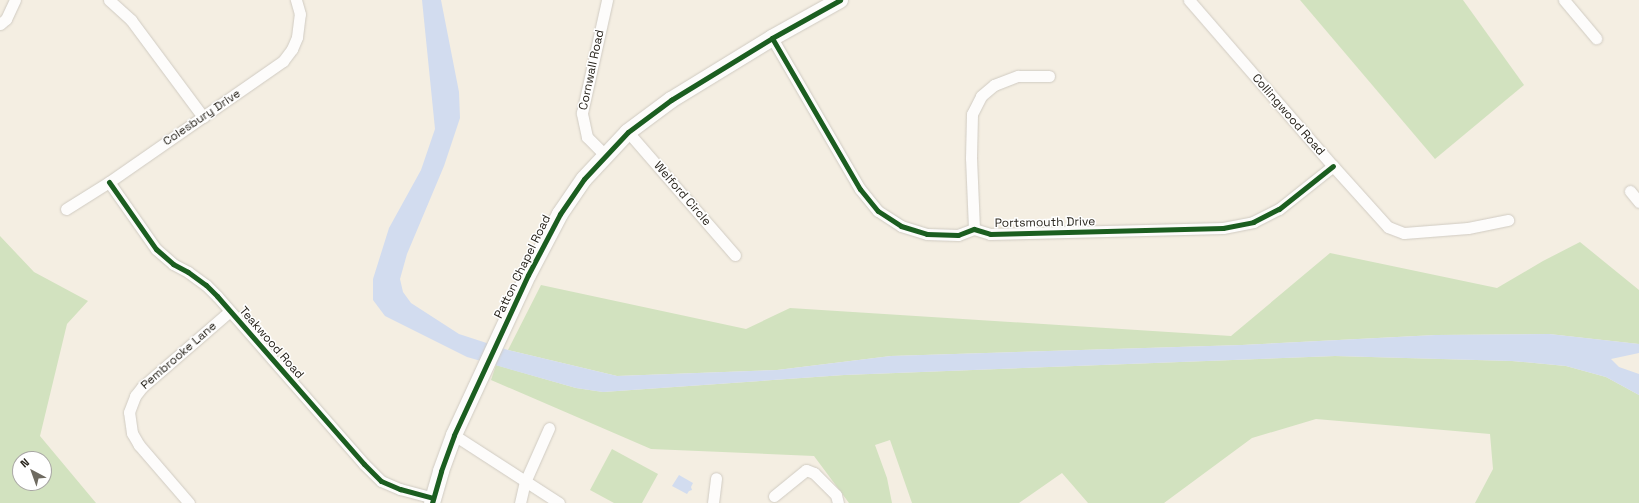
<!DOCTYPE html>
<html>
<head>
<meta charset="utf-8">
<style>
	body { margin:0 }
	#map { position:relative; width:1639px; height:503px; overflow:hidden; background:#f4eee2; font-family:"Space Grotesk",sans-serif }
	div>[style] { position:absolute }
	.green>* { inset:0; background:#d2e2bf }
	.water>* { inset:0; background:#d2dcef }
	.roads { filter:drop-shadow(0 0 1px #d0cbc2) drop-shadow(0 0 1px #d0cbc2) }
	.street>* { height:11px; margin:-5.5px; padding:0 5.5px; transform-origin:5.5px; border-radius:5.5px; background:#fdfcfb }
	.secondary>* { height:16px; margin:-8px; padding:0 8px; transform-origin:8px; border-radius:8px; background:#fdfcfb }
	.cycleway>* { height:5px; margin:-2.5px; padding:0 2.5px; transform-origin:2.5px; border-radius:2.5px; background:#1b5e20 }
	span { translate:-50% -50%; white-space:nowrap; text-align:center; line-height:1.15; -webkit-text-stroke:3px #fff; paint-order:stroke }
	.street-label { font-size:12px; color:#28241c }
	.north { position:absolute; left:12px; top:451px; width:40px; height:40px; box-sizing:border-box; background:#fff; border:1px solid #a9a7a4; border-radius:50%; rotate:319deg; font-size:11px; font-weight:700; line-height:16px; text-align:center; color:#28241c }
	.north::after { content:''; display:block; margin:auto; width:14px; height:18px; background:#6f6b61; clip-path:polygon(50% 0,100% 100%,50% 72%,0 100%) }
</style>
</head>
<body>
<div id="map">
	<div class="green">
		<div style="clip-path:polygon(1300px 0,1463px 0,1524px 85px,1435px 159px)"></div>
		<div style="clip-path:polygon(evenodd,0 236px,34px 272px,88px 301px,67px 324px,40px 436px,96px 503px,0 503px,0 236px,20px 459px,44px 459px,44px 483px,20px 483px,20px 459px)"></div>
		<div style="clip-path:polygon(1580px 242px,1639px 290px,1639px 344px,1549px 334px,1436px 335px,1242px 345px,891px 356px,777px 370px,617px 376px,508px 350px,541px 285px,746px 329px,790px 308px,1231px 336px,1330px 253px,1497px 288px,1543px 261px)"></div>
		<div style="clip-path:polygon(1335px 356px,1512px 361px,1566px 366px,1606px 377px,1639px 395px,1639px 503px,1475px 503px,1493px 469px,1490px 434px,1316px 419px,1252px 438px,1164px 503px,1088px 503px,1062px 473px,1019px 503px,912px 503px,890px 440px,875px 445px,887px 478px,892px 503px,849px 503px,814px 456px,651px 449px,491px 380px,496px 365px,576px 388px,603px 392px,844px 375px)"></div>
		<div style="clip-path:polygon(612px 449px,658px 474px,642px 503px,614px 503px,590px 490px)"></div>
	</div>
	<div class="water">
		<div style="clip-path:polygon(422px 0,441px 0,459px 92px,460px 118px,444px 166px,407px 254px,400px 279px,403px 292px,411px 303px,459px 334px,508px 350px,617px 376px,777px 370px,891px 356px,1242px 345px,1436px 335px,1549px 334px,1639px 344px,1639px 353px,1611px 359px,1619px 367px,1639px 374px,1639px 395px,1606px 377px,1566px 366px,1512px 361px,1335px 356px,844px 375px,603px 392px,576px 388px,467px 357px,385px 316px,373px 300px,373px 279px,389px 228px,421px 170px,435px 129px)"></div>
		<div style="clip-path:polygon(679px 475px,693px 483px,691px 487px,692px 490px,689px 491px,687px 494px,672px 486px)"></div>
	</div>
	<div class="roads">
		<div class="street">
			<div style="left:109px;top:0;width:30px;rotate:42deg"></div>
			<div style="left:131px;top:20px;width:121px;rotate:53.4deg"></div>
			<div style="left:1189px;top:0;width:220px;rotate:49.1deg"></div>
			<div style="left:1333px;top:166px;width:82px;rotate:48deg"></div>
			<div style="left:1388px;top:227px;width:17px;rotate:21deg"></div>
			<div style="left:1404px;top:233px;width:64px;rotate:-4.5deg"></div>
			<div style="left:1468px;top:228px;width:41px;rotate:-11.3deg"></div>
			<div style="left:1564px;top:0;width:50px;rotate:49.9deg"></div>
			<div style="left:0;top:24px;width:8px;rotate:-40deg"></div>
			<div style="left:6px;top:19px;width:21px;rotate:-65deg"></div>
			<div style="left:772px;top:38px;width:175px;rotate:59.8deg"></div>
			<div style="left:860px;top:189px;width:28px;rotate:51deg"></div>
			<div style="left:878px;top:211px;width:27px;rotate:33deg"></div>
			<div style="left:901px;top:226px;width:27px;rotate:17deg"></div>
			<div style="left:927px;top:234px;width:31px;rotate:2deg"></div>
			<div style="left:958px;top:235px;width:17px;rotate:-21deg"></div>
			<div style="left:974px;top:229px;width:17px;rotate:17deg"></div>
			<div style="left:990px;top:234px;width:233px;rotate:-1.5deg"></div>
			<div style="left:1223px;top:228px;width:31px;rotate:-11deg"></div>
			<div style="left:1253px;top:222px;width:29px;rotate:-27deg"></div>
			<div style="left:1279px;top:209px;width:69px;rotate:-38.5deg"></div>
			<div style="left:628px;top:132px;width:163px;rotate:49deg"></div>
			<div style="left:606px;top:156px;width:27px;rotate:-135deg"></div>
			<div style="left:587px;top:137px;width:25px;rotate:-102deg"></div>
			<div style="left:582px;top:113px;width:116px;rotate:-77.5deg"></div>
			<div style="left:109px;top:182px;width:82px;rotate:55deg"></div>
			<div style="left:156px;top:249px;width:23px;rotate:41deg"></div>
			<div style="left:173px;top:264px;width:17px;rotate:28deg"></div>
			<div style="left:188px;top:272px;width:22px;rotate:36deg"></div>
			<div style="left:206px;top:285px;width:16px;rotate:45deg"></div>
			<div style="left:217px;top:296px;width:223px;rotate:48.8deg"></div>
			<div style="left:364px;top:464px;width:24px;rotate:45deg"></div>
			<div style="left:381px;top:481px;width:21px;rotate:23deg"></div>
			<div style="left:400px;top:489px;width:34px;rotate:15deg"></div>
			<div style="left:1630px;top:191px;width:14px;rotate:51deg"></div>
			<div style="left:66px;top:209px;width:51px;rotate:-32.1deg"></div>
			<div style="left:109px;top:182px;width:212px;rotate:-34.8deg"></div>
			<div style="left:283px;top:61px;width:15px;rotate:-53deg"></div>
			<div style="left:292px;top:49px;width:13px;rotate:-67deg"></div>
			<div style="left:297px;top:37px;width:23px;rotate:-83deg"></div>
			<div style="left:300px;top:14px;width:15px;rotate:-106deg"></div>
			<div style="left:974px;top:229px;width:71px;rotate:-92.4deg"></div>
			<div style="left:971px;top:158px;width:44px;rotate:-88.7deg"></div>
			<div style="left:972px;top:114px;width:20px;rotate:-63deg"></div>
			<div style="left:981px;top:96px;width:17px;rotate:-40deg"></div>
			<div style="left:994px;top:85px;width:26px;rotate:-21deg"></div>
			<div style="left:1018px;top:76px;width:31px"></div>
			<div style="left:454px;top:435px;width:125px;rotate:32.9deg"></div>
			<div style="left:774px;top:496px;width:41px;rotate:-39.1deg"></div>
			<div style="left:806px;top:470px;width:9px;rotate:21deg"></div>
			<div style="left:814px;top:473px;width:31px;rotate:45deg"></div>
			<div style="left:836px;top:495px;width:8px;rotate:76deg"></div>
			<div style="left:189px;top:503px;width:77px;rotate:-130.8deg"></div>
			<div style="left:139px;top:445px;width:14px;rotate:-120deg"></div>
			<div style="left:132px;top:433px;width:21px;rotate:-98deg"></div>
			<div style="left:129px;top:412px;width:17px;rotate:-69deg"></div>
			<div style="left:135px;top:396px;width:11px;rotate:-52deg"></div>
			<div style="left:142px;top:387px;width:116px;rotate:-40.8deg"></div>
			<div style="left:520px;top:503px;width:22px;rotate:-77deg"></div>
			<div style="left:525px;top:482px;width:59px;rotate:-66deg"></div>
			<div style="left:713px;top:503px;width:25px;rotate:-83deg"></div>
		</div>
		<div class="secondary">
			<div style="left:432px;top:503px;width:33px;rotate:-74deg"></div>
			<div style="left:441px;top:471px;width:38px;rotate:-70deg"></div>
			<div style="left:454px;top:435px;width:176px;rotate:-65.2deg"></div>
			<div style="left:528px;top:275px;width:69px;rotate:-62.3deg"></div>
			<div style="left:560px;top:214px;width:42px;rotate:-55.6deg"></div>
			<div style="left:584px;top:179px;width:64px;rotate:-46.9deg"></div>
			<div style="left:628px;top:132px;width:54px;rotate:-36.7deg"></div>
			<div style="left:671px;top:100px;width:119px;rotate:-31.5deg"></div>
			<div style="left:772px;top:38px;width:78px;rotate:-29.2deg"></div>
		</div>
	</div>
	<div class="cycleway">
		<div style="left:772px;top:38px;width:175px;rotate:59.8deg"></div>
		<div style="left:860px;top:189px;width:28px;rotate:51deg"></div>
		<div style="left:878px;top:211px;width:27px;rotate:33deg"></div>
		<div style="left:901px;top:226px;width:27px;rotate:17deg"></div>
		<div style="left:927px;top:234px;width:31px;rotate:2deg"></div>
		<div style="left:958px;top:235px;width:17px;rotate:-21deg"></div>
		<div style="left:974px;top:229px;width:17px;rotate:17deg"></div>
		<div style="left:990px;top:234px;width:233px;rotate:-1.5deg"></div>
		<div style="left:1223px;top:228px;width:31px;rotate:-11deg"></div>
		<div style="left:1253px;top:222px;width:29px;rotate:-27deg"></div>
		<div style="left:1279px;top:209px;width:69px;rotate:-38.5deg"></div>
		<div style="left:109px;top:182px;width:82px;rotate:55deg"></div>
		<div style="left:156px;top:249px;width:23px;rotate:41deg"></div>
		<div style="left:173px;top:264px;width:17px;rotate:28deg"></div>
		<div style="left:188px;top:272px;width:22px;rotate:36deg"></div>
		<div style="left:206px;top:285px;width:16px;rotate:45deg"></div>
		<div style="left:217px;top:296px;width:223px;rotate:48.8deg"></div>
		<div style="left:364px;top:464px;width:24px;rotate:45deg"></div>
		<div style="left:381px;top:481px;width:21px;rotate:23deg"></div>
		<div style="left:400px;top:489px;width:34px;rotate:15deg"></div>
		<div style="left:432px;top:503px;width:33px;rotate:-74deg"></div>
		<div style="left:441px;top:471px;width:38px;rotate:-70deg"></div>
		<div style="left:454px;top:435px;width:176px;rotate:-65.2deg"></div>
		<div style="left:528px;top:275px;width:69px;rotate:-62.3deg"></div>
		<div style="left:560px;top:214px;width:42px;rotate:-55.6deg"></div>
		<div style="left:584px;top:179px;width:64px;rotate:-46.9deg"></div>
		<div style="left:628px;top:132px;width:54px;rotate:-36.7deg"></div>
		<div style="left:671px;top:100px;width:119px;rotate:-31.5deg"></div>
		<div style="left:772px;top:38px;width:78px;rotate:-29.2deg"></div>
	</div>
	<div class="street-label">
		<span style="left:592px;top:70px;rotate:-78deg">Cornwall Road</span>
		<span style="left:1288px;top:115px;rotate:49deg">Collingwood Road</span>
		<span style="left:202px;top:118px;rotate:-34deg">Colesbury Drive</span>
		<span style="left:682px;top:194px;rotate:49deg">Welford Circle</span>
		<span style="left:1045px;top:223px;rotate:-1deg">Portsmouth Drive</span>
		<span style="left:523px;top:267px;rotate:-64deg">Patton Chapel Road</span>
		<span style="left:271px;top:343px;rotate:49deg">Teakwood Road</span>
		<span style="left:179px;top:356px;rotate:-41deg">Pembrooke Lane</span>
	</div>
	<div class="north">N</div>
</div>
</body>
</html>
